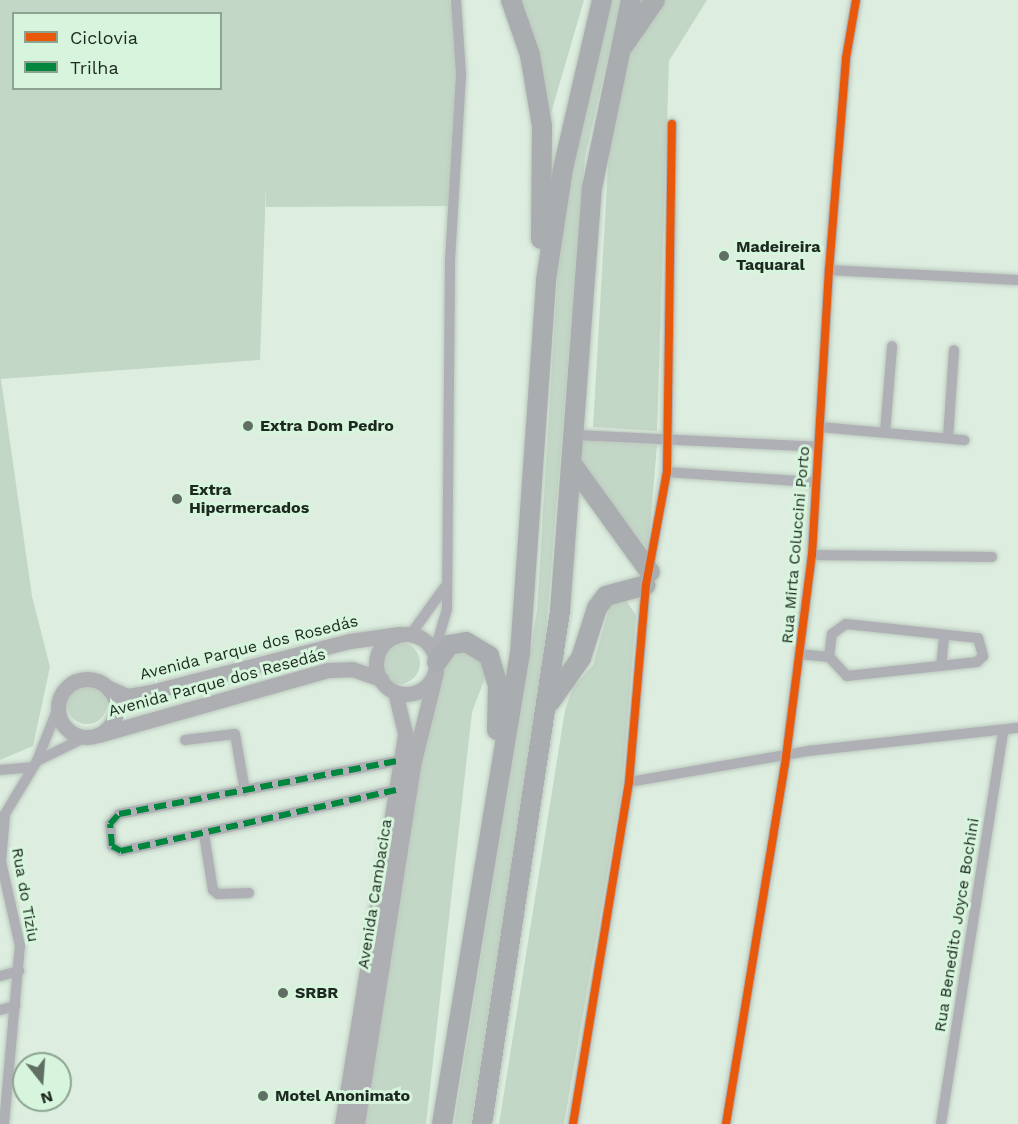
<!DOCTYPE html>
<html>
<head>
<meta charset="utf-8">
<style>
	body { margin:0 }
	#map { position:relative; width:1018px; height:1124px; overflow:hidden; background:#ddeee0; font-family:"Work Sans",sans-serif }
	div>[style] { position:absolute }
	.green>* { inset:0; background:#c3d7c7 }
	.round { border-radius:50% }
	.roads { filter:drop-shadow(0 0 2px #bcc9be) drop-shadow(0 0 2px #bcc9be) }
	.street>* { height:10px; margin:-5px; padding:0 5px; transform-origin:5px; border-radius:5px; background:#afb0b5 }
	.secondary>* { height:15px; margin:-7.5px; padding:0 7.5px; transform-origin:7.5px; border-radius:7.5px; background:#adafb2 }
	.secondary>.ring { margin:-7.5px; padding:0; box-sizing:content-box; background:none; border:15px solid #adafb2; border-radius:50% }
	.highway>* { height:20px; margin:-10px; padding:0 10px; transform-origin:10px; border-radius:10px; background:#aaadaf }
	.quiet>* { height:6px; margin-top:-3px; transform-origin:0; background:repeating-linear-gradient(90deg,#00873e 0 12px,transparent 0 18px) }
	.cycleway>* { height:8px; margin:-4px; padding:0 4px; transform-origin:4px; border-radius:4px; background:#e8590c }
	.dots>* { width:16px; height:16px; translate:-50% -50%; box-sizing:border-box; border:3px solid #d6f5dc; border-radius:50% }
	span { translate:-50% -50%; white-space:nowrap; text-align:center; line-height:1.15; -webkit-text-stroke:6px #d6f5dc; paint-order:stroke }
	.poi-label { font-size:16px; color:#1d2920; font-weight:700 }
	.left { translate:0 -50%; text-align:left }
	.street-label { font-size:16px; color:#1d2920 }
	.legend { position:absolute; left:12px; top:12px; width:210px; height:78px; box-sizing:border-box; background:#d6f5dc; border:2px solid #8ca391; margin:0; padding:8px 10px; list-style:none; font-size:18px; color:#1d2920 }
	.legend li { display:flex; align-items:center; gap:12px; height:30px }
	.legend b { width:30px; border:2px solid #8ca391 }
	.north { position:absolute; left:12px; top:1052px; width:60px; height:60px; box-sizing:border-box; background:#d6f5dc; border:2px solid #8ca391; border-radius:50%; rotate:163deg; font-size:16px; font-weight:700; line-height:24px; text-align:center; color:#1d2920 }
	.north::after { content:''; display:block; margin:auto; width:21px; height:27px; background:#606e63; clip-path:polygon(50% 0,100% 100%,50% 72%,0 100%) }
</style>
</head>
<body>
<div id="map">
	<div class="green">
		<div style="clip-path:polygon(evenodd,0 0,449px 0,459px 22px,454px 206px,266px 207px,266px 186px,260px 360px,1px 379px,32px 596px,50px 667px,33px 746px,0 760px,0 0,14px 14px,220px 14px,220px 88px,14px 88px,14px 14px)"></div>
		<div style="clip-path:polygon(521px 0,584px 0,549px 120px,526px 10px)"></div>
		<div style="clip-path:polygon(608px 0,621px 0,585px 157px,543px 668px,471px 1124px,454px 1124px,537px 610px,561px 218px)"></div>
		<div style="clip-path:polygon(662px 0,707px 0,669px 61px,657px 431px,593px 427px,609px 150px,629px 52px)"></div>
		<div style="clip-path:polygon(581px 440px,657px 445px,648px 550px,582px 467px)"></div>
		<div style="clip-path:polygon(625px 599px,636px 615px,622px 789px,564px 1124px,499px 1124px,565px 710px,573px 687px,593px 665px,610px 605px)"></div>
		<div class="round" style="left:378px;top:642px;width:42px;height:42px"></div>
		<div style="clip-path:polygon(471px 648px,488px 670px,472px 712px,426px 1124px,364px 1124px,420px 761px,443px 658px)"></div>
		<div class="round" style="left:67px;top:684px;width:40px;height:40px"></div>
	</div>
	<div class="roads">
		<div class="street">
			<div style="left:829px;top:270px;width:189px;rotate:3deg"></div>
			<div style="left:820px;top:427px;width:145px;rotate:5.2deg"></div>
			<div style="left:885px;top:432px;width:86px;rotate:-85.3deg"></div>
			<div style="left:576px;top:435px;width:242px;rotate:2.8deg"></div>
			<div style="left:948px;top:438px;width:88px;rotate:-86.1deg"></div>
			<div style="left:667px;top:472px;width:148px;rotate:3.9deg"></div>
			<div style="left:812px;top:555px;width:180px;rotate:0.6deg"></div>
			<div style="left:846px;top:624px;width:133px;rotate:6.1deg"></div>
			<div style="left:978px;top:638px;width:19px;rotate:74deg"></div>
			<div style="left:983px;top:656px;width:8px;rotate:135deg"></div>
			<div style="left:977px;top:662px;width:131px;rotate:173.9deg"></div>
			<div style="left:847px;top:676px;width:26px;rotate:-133deg"></div>
			<div style="left:829px;top:657px;width:23px;rotate:-83deg"></div>
			<div style="left:832px;top:634px;width:17px;rotate:-36deg"></div>
			<div style="left:411px;top:634px;width:57px;rotate:-54.3deg"></div>
			<div style="left:435px;top:650px;width:43px;rotate:-73.7deg"></div>
			<div style="left:447px;top:609px;width:349px;rotate:-89.5deg"></div>
			<div style="left:450px;top:260px;width:186px;rotate:-86.6deg"></div>
			<div style="left:461px;top:74px;width:74px;rotate:-93.9deg"></div>
			<div style="left:800px;top:654px;width:29px;rotate:6deg"></div>
			<div style="left:941px;top:666px;width:31px;rotate:-84deg"></div>
			<div style="left:185px;top:740px;width:50px;rotate:-6.8deg"></div>
			<div style="left:235px;top:734px;width:58px;rotate:80deg"></div>
			<div style="left:37px;top:761px;width:55px;rotate:-68.6deg"></div>
			<div style="left:0;top:770px;width:32px;rotate:-5deg"></div>
			<div style="left:629px;top:782px;width:182px;rotate:-9.8deg"></div>
			<div style="left:808px;top:751px;width:211px;rotate:-6.3deg"></div>
			<div style="left:396px;top:790px;width:282px;rotate:167.5deg"></div>
			<div style="left:121px;top:851px;width:10px;rotate:-151deg"></div>
			<div style="left:112px;top:846px;width:22px;rotate:-95deg"></div>
			<div style="left:110px;top:824px;width:13px;rotate:-48deg"></div>
			<div style="left:119px;top:814px;width:287px;rotate:-10.8deg"></div>
			<div style="left:204px;top:834px;width:57px;rotate:80.9deg"></div>
			<div style="left:213px;top:890px;width:6px;rotate:39deg"></div>
			<div style="left:218px;top:894px;width:31px;rotate:-2deg"></div>
			<div style="left:0;top:976px;width:20px;rotate:-15deg"></div>
			<div style="left:0;top:1010px;width:16px;rotate:-15deg"></div>
			<div style="left:4px;top:1124px;width:179px;rotate:-84.9deg"></div>
			<div style="left:20px;top:946px;width:86px;rotate:-102.7deg"></div>
			<div style="left:1px;top:862px;width:48px;rotate:-85.2deg"></div>
			<div style="left:5px;top:814px;width:62px;rotate:-58.9deg"></div>
			<div style="left:37px;top:761px;width:55px;rotate:-26.1deg"></div>
			<div style="left:573px;top:1124px;width:347px;rotate:-80.7deg"></div>
			<div style="left:629px;top:782px;width:198px;rotate:-85.1deg"></div>
			<div style="left:646px;top:585px;width:115px;rotate:-79.5deg"></div>
			<div style="left:667px;top:472px;width:348px;rotate:-89.2deg"></div>
			<div style="left:726px;top:1124px;width:372px;rotate:-80.7deg"></div>
			<div style="left:786px;top:757px;width:204px;rotate:-82.7deg"></div>
			<div style="left:812px;top:555px;width:286px;rotate:-86.6deg"></div>
			<div style="left:829px;top:270px;width:213px;rotate:-85.4deg"></div>
			<div style="left:846px;top:58px;width:59px;rotate:-80.2deg"></div>
			<div style="left:941px;top:1124px;width:398px;rotate:-81deg"></div>
		</div>
		<div class="secondary">
			<div class="ring" style="left:376px;top:634px;width:45px;height:45px"></div>
			<div class="ring" style="left:58px;top:679px;width:43px;height:43px"></div>
			<div style="left:109px;top:688px;width:20px;rotate:24deg"></div>
			<div style="left:127px;top:696px;width:24px;rotate:-9deg"></div>
			<div style="left:151px;top:692px;width:205px;rotate:-14.4deg"></div>
			<div style="left:350px;top:641px;width:50px;rotate:-8deg"></div>
			<div style="left:98px;top:735px;width:239px;rotate:-15.8deg"></div>
			<div style="left:328px;top:670px;width:24px;rotate:-2deg"></div>
			<div style="left:352px;top:669px;width:31px;rotate:19deg"></div>
			<div style="left:342px;top:1124px;width:396px;rotate:-80.8deg"></div>
			<div style="left:405px;top:733px;width:42px;rotate:-103.7deg"></div>
			<div style="left:357px;top:1124px;width:367px;rotate:-81.1deg"></div>
			<div style="left:414px;top:761px;width:92px;rotate:-76.1deg"></div>
		</div>
		<div class="highway">
			<div style="left:511px;top:0;width:58px;rotate:70.9deg"></div>
			<div style="left:530px;top:55px;width:72px;rotate:80.4deg"></div>
			<div style="left:542px;top:126px;width:113px;rotate:90.5deg"></div>
			<div style="left:624px;top:45px;width:55px;rotate:-55.4deg"></div>
			<div style="left:572px;top:464px;width:133px;rotate:54.2deg"></div>
			<div style="left:437px;top:662px;width:21px;rotate:-55deg"></div>
			<div style="left:449px;top:645px;width:17px;rotate:-10deg"></div>
			<div style="left:466px;top:642px;width:27px;rotate:31deg"></div>
			<div style="left:489px;top:656px;width:31px;rotate:73deg"></div>
			<div style="left:498px;top:686px;width:44px;rotate:91.3deg"></div>
			<div style="left:550px;top:702px;width:54px;rotate:-54.8deg"></div>
			<div style="left:581px;top:658px;width:52px;rotate:-72.3deg"></div>
			<div style="left:597px;top:608px;width:15px;rotate:-53deg"></div>
			<div style="left:606px;top:596px;width:41px;rotate:-15.4deg"></div>
			<div style="left:442px;top:1124px;width:476px;rotate:-80.6deg"></div>
			<div style="left:520px;top:654px;width:375px;rotate:-86deg"></div>
			<div style="left:546px;top:280px;width:112px;rotate:-81.3deg"></div>
			<div style="left:563px;top:169px;width:173px;rotate:-77deg"></div>
			<div style="left:482px;top:1124px;width:519px;rotate:-81.35deg"></div>
			<div style="left:560px;top:611px;width:424px;rotate:-85.7deg"></div>
			<div style="left:592px;top:188px;width:192px;rotate:-78.3deg"></div>
		</div>
	</div>
	<div class="quiet">
		<div style="left:396px;top:790px;width:282px;rotate:167.5deg"></div>
		<div style="left:121px;top:851px;width:10px;rotate:-151deg"></div>
		<div style="left:112px;top:846px;width:22px;rotate:-95deg"></div>
		<div style="left:110px;top:824px;width:13px;rotate:-48deg"></div>
		<div style="left:119px;top:814px;width:287px;rotate:-10.8deg"></div>
	</div>
	<div class="cycleway">
		<div style="left:573px;top:1124px;width:347px;rotate:-80.7deg"></div>
		<div style="left:629px;top:782px;width:198px;rotate:-85.1deg"></div>
		<div style="left:646px;top:585px;width:115px;rotate:-79.5deg"></div>
		<div style="left:667px;top:472px;width:348px;rotate:-89.2deg"></div>
		<div style="left:726px;top:1124px;width:372px;rotate:-80.7deg"></div>
		<div style="left:786px;top:757px;width:204px;rotate:-82.7deg"></div>
		<div style="left:812px;top:555px;width:286px;rotate:-86.6deg"></div>
		<div style="left:829px;top:270px;width:213px;rotate:-85.4deg"></div>
		<div style="left:846px;top:58px;width:59px;rotate:-80.2deg"></div>
	</div>
	<div class="dots">
		<div style="left:724px;top:256px;background:#606e63"></div>
		<div style="left:248px;top:426px;background:#606e63"></div>
		<div style="left:177px;top:499px;background:#606e63"></div>
		<div style="left:283px;top:993px;background:#606e63"></div>
		<div style="left:263px;top:1096px;background:#606e63"></div>
	</div>
	<div class="poi-label">
		<span class="left" style="left:736px;top:256px">Madeireira<br>Taquaral</span>
		<span class="left" style="left:260px;top:426px">Extra Dom Pedro</span>
		<span class="left" style="left:189px;top:499px">Extra<br>Hipermercados</span>
		<span class="left" style="left:295px;top:993px">SRBR</span>
		<span class="left" style="left:275px;top:1096px">Motel Anonimato</span>
	</div>
	<div class="street-label">
		<span style="left:796px;top:545px;rotate:-85deg">Rua Mirta Coluccini Porto</span>
		<span style="left:249px;top:648px;rotate:-14deg">Avenida Parque dos Rosedás</span>
		<span style="left:217px;top:683px;rotate:-15deg">Avenida Parque dos Resedás</span>
		<span style="left:375px;top:894px;rotate:-81deg">Avenida Cambacica</span>
		<span style="left:25px;top:895px;rotate:80deg">Rua do Tiziu</span>
		<span style="left:957px;top:925px;rotate:-81deg">Rua Benedito Joyce Bochini</span>
	</div>
	<ul class="legend">
	<li><b style="height:8px;background:#e8590c"></b>Ciclovia</li>
	<li><b style="height:8px;background:#00873e"></b>Trilha</li>
	</ul>
	<div class="north">N</div>
</div>
</body>
</html>
